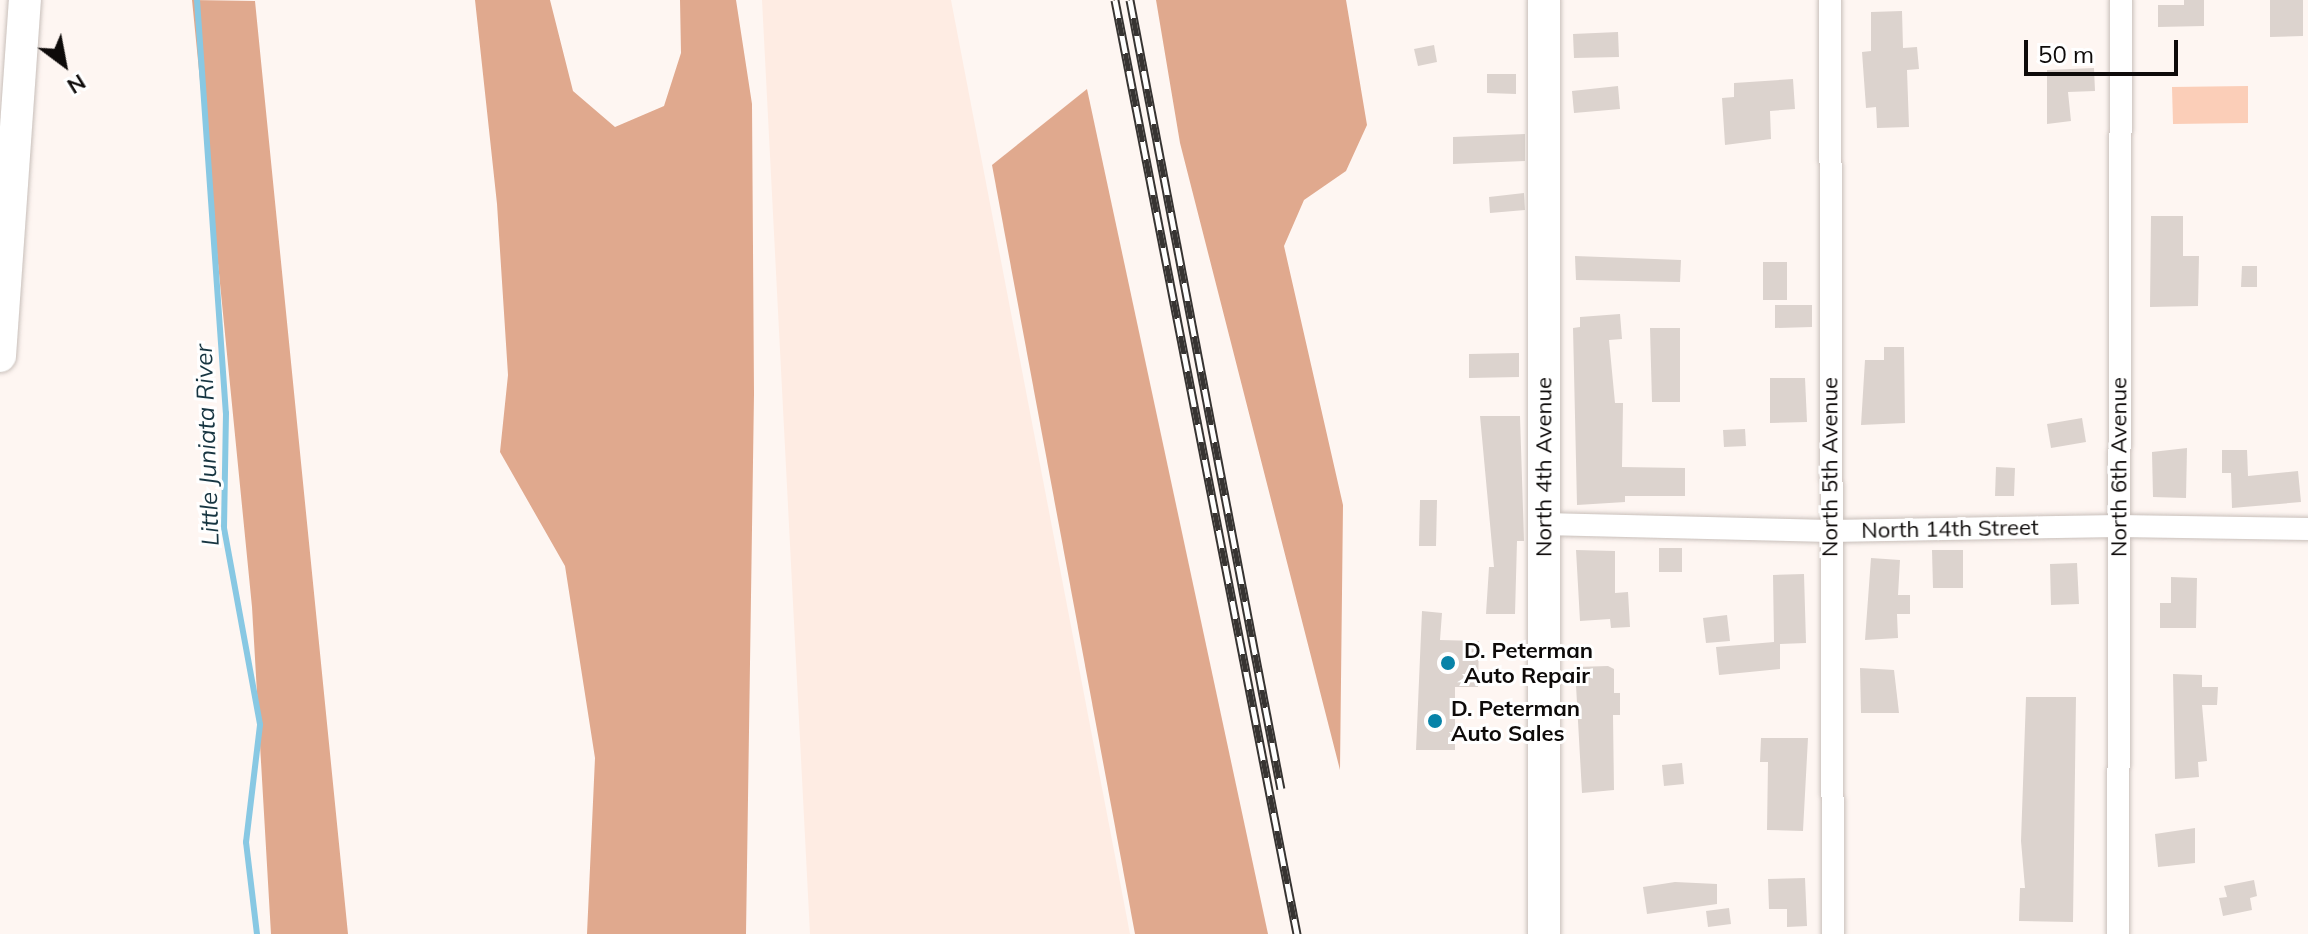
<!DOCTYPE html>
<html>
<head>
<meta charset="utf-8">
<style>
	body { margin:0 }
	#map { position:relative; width:2308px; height:934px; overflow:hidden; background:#fef6f2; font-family:Mulish,sans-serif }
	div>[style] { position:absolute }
	.built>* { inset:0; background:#feece3 }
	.green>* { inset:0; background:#fbceb8 }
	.forest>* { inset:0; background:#e0a98e }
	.stream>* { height:6px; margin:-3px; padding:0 3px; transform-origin:3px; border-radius:3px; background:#88c8e3 }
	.building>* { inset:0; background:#dcd3ce }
	.roads { filter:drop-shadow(0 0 2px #c8bfba) drop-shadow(0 0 2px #c8bfba) }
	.minor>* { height:22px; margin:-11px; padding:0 11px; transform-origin:11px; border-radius:11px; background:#fff }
	.secondary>* { height:32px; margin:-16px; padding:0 16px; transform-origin:16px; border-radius:16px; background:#fff }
	.rail>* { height:9px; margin-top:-4.5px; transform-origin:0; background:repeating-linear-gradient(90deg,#fff 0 18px,#373432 0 36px); box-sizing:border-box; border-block:2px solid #373432 }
	.dots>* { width:22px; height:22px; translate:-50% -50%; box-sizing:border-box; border:4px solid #fff; border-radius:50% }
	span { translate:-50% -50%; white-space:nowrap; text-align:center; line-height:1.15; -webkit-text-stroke:6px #fff; paint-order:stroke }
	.street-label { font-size:22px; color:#0e0b0a }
	.poi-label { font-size:22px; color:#0e0b0a; font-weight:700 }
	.left { translate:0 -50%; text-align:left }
	.water-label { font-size:24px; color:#173541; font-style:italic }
	.north { position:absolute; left:24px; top:24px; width:80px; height:80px; -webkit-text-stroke:6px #fff; paint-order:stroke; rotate:148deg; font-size:22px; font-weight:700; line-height:32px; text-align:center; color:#0e0b0a }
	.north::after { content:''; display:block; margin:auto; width:28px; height:36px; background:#0e0b0a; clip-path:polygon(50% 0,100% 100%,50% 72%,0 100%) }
	.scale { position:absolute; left:2024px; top:40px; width:154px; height:36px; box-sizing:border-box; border:4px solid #0e0b0a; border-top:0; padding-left:10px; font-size:24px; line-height:28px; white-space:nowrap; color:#0e0b0a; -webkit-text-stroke:6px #fff; paint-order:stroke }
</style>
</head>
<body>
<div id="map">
	<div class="built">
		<div style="clip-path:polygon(762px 0,951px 0,1130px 934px,810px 934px)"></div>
	</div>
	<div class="green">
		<div style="clip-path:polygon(2248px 86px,2248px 123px,2173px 124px,2172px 87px)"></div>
	</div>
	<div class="forest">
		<div style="clip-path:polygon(192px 0,255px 1px,348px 934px,271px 934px,252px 607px)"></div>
		<div style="clip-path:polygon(475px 0,550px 0,573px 91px,615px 127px,664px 106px,681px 53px,680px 0,736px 0,752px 104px,754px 394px,746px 934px,587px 934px,595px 758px,565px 566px,500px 452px,508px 375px,497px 204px)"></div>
		<div style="clip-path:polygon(1156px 0,1346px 0,1367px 125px,1346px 171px,1304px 200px,1284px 246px,1343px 505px,1340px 770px,1180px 143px)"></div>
		<div style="clip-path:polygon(1087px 89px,1268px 934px,1135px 934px,992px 165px)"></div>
	</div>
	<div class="stream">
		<div style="left:197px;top:0;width:414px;rotate:86deg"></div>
		<div style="left:226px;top:413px;width:115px;rotate:91deg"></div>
		<div style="left:224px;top:528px;width:200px;rotate:79.6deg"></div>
		<div style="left:260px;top:725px;width:118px;rotate:96.8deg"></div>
		<div style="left:246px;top:842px;width:93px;rotate:83.2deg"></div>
	</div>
	<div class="building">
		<div style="clip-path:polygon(2184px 0,2204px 0,2204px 26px,2158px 27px,2158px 5px,2184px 5px)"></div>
		<div style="clip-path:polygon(2270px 0,2303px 0,2303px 36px,2270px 37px)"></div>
		<div style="clip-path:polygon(1902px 11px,1903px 48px,1917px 47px,1919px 69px,1907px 70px,1909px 127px,1877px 128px,1876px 107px,1866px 108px,1862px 52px,1871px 51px,1871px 12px)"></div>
		<div style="clip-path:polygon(1618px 32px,1619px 57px,1574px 58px,1573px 34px)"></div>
		<div style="clip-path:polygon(1434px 45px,1437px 62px,1418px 66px,1414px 49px)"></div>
		<div style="clip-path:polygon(2094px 68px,2095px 91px,2068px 92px,2071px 121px,2047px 124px,2047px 70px)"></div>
		<div style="clip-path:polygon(1487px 74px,1516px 74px,1516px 94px,1487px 93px)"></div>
		<div style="clip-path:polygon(1793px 79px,1795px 109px,1770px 111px,1771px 139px,1725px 145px,1722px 98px,1734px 97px,1734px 83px)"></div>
		<div style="clip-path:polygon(1618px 86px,1620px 109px,1574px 113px,1572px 91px)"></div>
		<div style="clip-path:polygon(1525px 134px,1525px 161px,1453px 164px,1453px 137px)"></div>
		<div style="clip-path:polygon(1524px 193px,1525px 210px,1490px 213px,1489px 197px)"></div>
		<div style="clip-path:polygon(2151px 216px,2183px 216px,2183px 256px,2199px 256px,2198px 306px,2150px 307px)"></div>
		<div style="clip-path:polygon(1575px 256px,1681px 260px,1680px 282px,1576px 280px)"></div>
		<div style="clip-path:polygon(1763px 262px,1787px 262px,1787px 300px,1763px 300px)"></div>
		<div style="clip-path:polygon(2242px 266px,2257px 266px,2257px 287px,2241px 287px)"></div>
		<div style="clip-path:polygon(1775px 305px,1812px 305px,1812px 327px,1775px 328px)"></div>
		<div style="clip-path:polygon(1620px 314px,1622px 339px,1609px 340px,1615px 403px,1623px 403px,1622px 467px,1685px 468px,1685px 496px,1625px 496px,1625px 502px,1577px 505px,1573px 328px,1580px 327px,1580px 317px)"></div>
		<div style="clip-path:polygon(1650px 328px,1680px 328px,1680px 402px,1652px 402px)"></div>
		<div style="clip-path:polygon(1884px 347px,1904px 347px,1905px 423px,1861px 425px,1865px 360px,1884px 360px)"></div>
		<div style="clip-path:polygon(1519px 353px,1519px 377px,1469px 378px,1469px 354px)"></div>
		<div style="clip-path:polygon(1770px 378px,1805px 378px,1807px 422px,1770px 423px)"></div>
		<div style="clip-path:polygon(1480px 416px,1520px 416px,1524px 541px,1517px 541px,1515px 614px,1486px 614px,1489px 567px,1494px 567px)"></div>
		<div style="clip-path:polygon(2082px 418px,2086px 442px,2051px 448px,2047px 424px)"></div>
		<div style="clip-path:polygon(1745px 429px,1746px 446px,1724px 447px,1723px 430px)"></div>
		<div style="clip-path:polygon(2187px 448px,2186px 498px,2153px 497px,2152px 452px)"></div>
		<div style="clip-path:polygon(2222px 450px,2247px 450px,2248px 476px,2298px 471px,2301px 502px,2232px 508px,2231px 473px,2222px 473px)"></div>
		<div style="clip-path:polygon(1996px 467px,2015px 468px,2014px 496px,1995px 496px)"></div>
		<div style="clip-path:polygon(1420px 500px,1437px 500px,1436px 546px,1419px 546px)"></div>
		<div style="clip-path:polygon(1659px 548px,1682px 548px,1682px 572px,1659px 572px)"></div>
		<div style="clip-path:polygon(1576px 550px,1615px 551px,1615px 593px,1628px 592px,1630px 627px,1611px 628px,1610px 619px,1580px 621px)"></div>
		<div style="clip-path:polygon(1932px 550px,1963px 550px,1963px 588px,1933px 588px)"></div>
		<div style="clip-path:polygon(1871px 558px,1900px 560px,1898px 595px,1910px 595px,1910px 614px,1897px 614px,1898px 638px,1865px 640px)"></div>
		<div style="clip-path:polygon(2077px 563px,2079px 604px,2051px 605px,2050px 564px)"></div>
		<div style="clip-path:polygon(1804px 574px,1806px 643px,1780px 644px,1780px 669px,1719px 675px,1716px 647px,1774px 642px,1773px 575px)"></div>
		<div style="clip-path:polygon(2171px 577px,2197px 578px,2196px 628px,2160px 628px,2160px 603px,2171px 603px)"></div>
		<div style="clip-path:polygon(1422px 611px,1442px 613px,1440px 640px,1479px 641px,1478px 687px,1455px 687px,1455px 750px,1416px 750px)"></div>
		<div style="clip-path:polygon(1727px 615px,1730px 641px,1706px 643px,1703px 618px)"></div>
		<div style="clip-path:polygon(1608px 666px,1614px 669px,1614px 693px,1620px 693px,1620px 715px,1613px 715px,1614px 790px,1582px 793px,1575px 667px)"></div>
		<div style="clip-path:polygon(1860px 668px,1894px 670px,1899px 713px,1861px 713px)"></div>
		<div style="clip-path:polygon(2173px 674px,2202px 675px,2202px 687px,2218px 687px,2217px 705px,2202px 705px,2207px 761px,2198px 762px,2199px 777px,2175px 779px)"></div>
		<div style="clip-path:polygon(2026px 697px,2076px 697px,2073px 922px,2019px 921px,2020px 888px,2025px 888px,2021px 841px)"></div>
		<div style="clip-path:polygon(1761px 738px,1808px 738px,1803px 831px,1767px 830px,1768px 762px,1760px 762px)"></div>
		<div style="clip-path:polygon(1682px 763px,1684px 784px,1664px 786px,1662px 765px)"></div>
		<div style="clip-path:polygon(2195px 828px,2195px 863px,2158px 867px,2155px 834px)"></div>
		<div style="clip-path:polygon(1805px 878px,1807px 926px,1787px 927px,1787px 909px,1769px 909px,1768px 879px)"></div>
		<div style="clip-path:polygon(2254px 880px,2257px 896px,2250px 898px,2252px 910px,2223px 916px,2219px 898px,2227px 897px,2224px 886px)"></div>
		<div style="clip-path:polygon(1675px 882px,1717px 884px,1717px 904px,1647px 914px,1643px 887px)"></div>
		<div style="clip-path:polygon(1729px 908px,1731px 924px,1708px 927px,1706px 911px)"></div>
	</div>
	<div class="roads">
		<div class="minor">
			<div style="left:1830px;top:0;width:934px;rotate:89.82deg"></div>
			<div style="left:1544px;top:524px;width:286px;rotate:1.4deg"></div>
			<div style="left:1830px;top:531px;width:289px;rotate:-1deg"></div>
			<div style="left:2119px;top:526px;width:189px;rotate:0.9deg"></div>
			<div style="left:2118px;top:934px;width:934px;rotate:-89.82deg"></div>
		</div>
		<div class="secondary">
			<div style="left:1544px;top:0;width:934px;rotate:90deg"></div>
			<div style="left:0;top:356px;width:357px;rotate:-86deg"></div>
		</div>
	</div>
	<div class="rail">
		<div style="left:1115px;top:0;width:952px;rotate:78.97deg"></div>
		<div style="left:1130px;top:0;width:803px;rotate:79.17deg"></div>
	</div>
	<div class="dots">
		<div style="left:1448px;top:663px;background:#0783a8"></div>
		<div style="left:1435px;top:721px;background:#0783a8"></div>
	</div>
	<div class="street-label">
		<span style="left:1544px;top:467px;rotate:-90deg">North 4th Avenue</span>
		<span style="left:1830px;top:467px;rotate:-90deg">North 5th Avenue</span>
		<span style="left:2119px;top:467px;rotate:-90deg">North 6th Avenue</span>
		<span style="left:1950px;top:529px;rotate:-1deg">North 14th Street</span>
	</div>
	<div class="poi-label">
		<span class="left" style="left:1464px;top:663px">D. Peterman<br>Auto Repair</span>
		<span class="left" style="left:1451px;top:721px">D. Peterman<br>Auto Sales</span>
	</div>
	<div class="water-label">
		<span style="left:207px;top:445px;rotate:-92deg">Little Juniata River</span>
	</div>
	<div class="north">N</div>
	<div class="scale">50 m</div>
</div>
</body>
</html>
